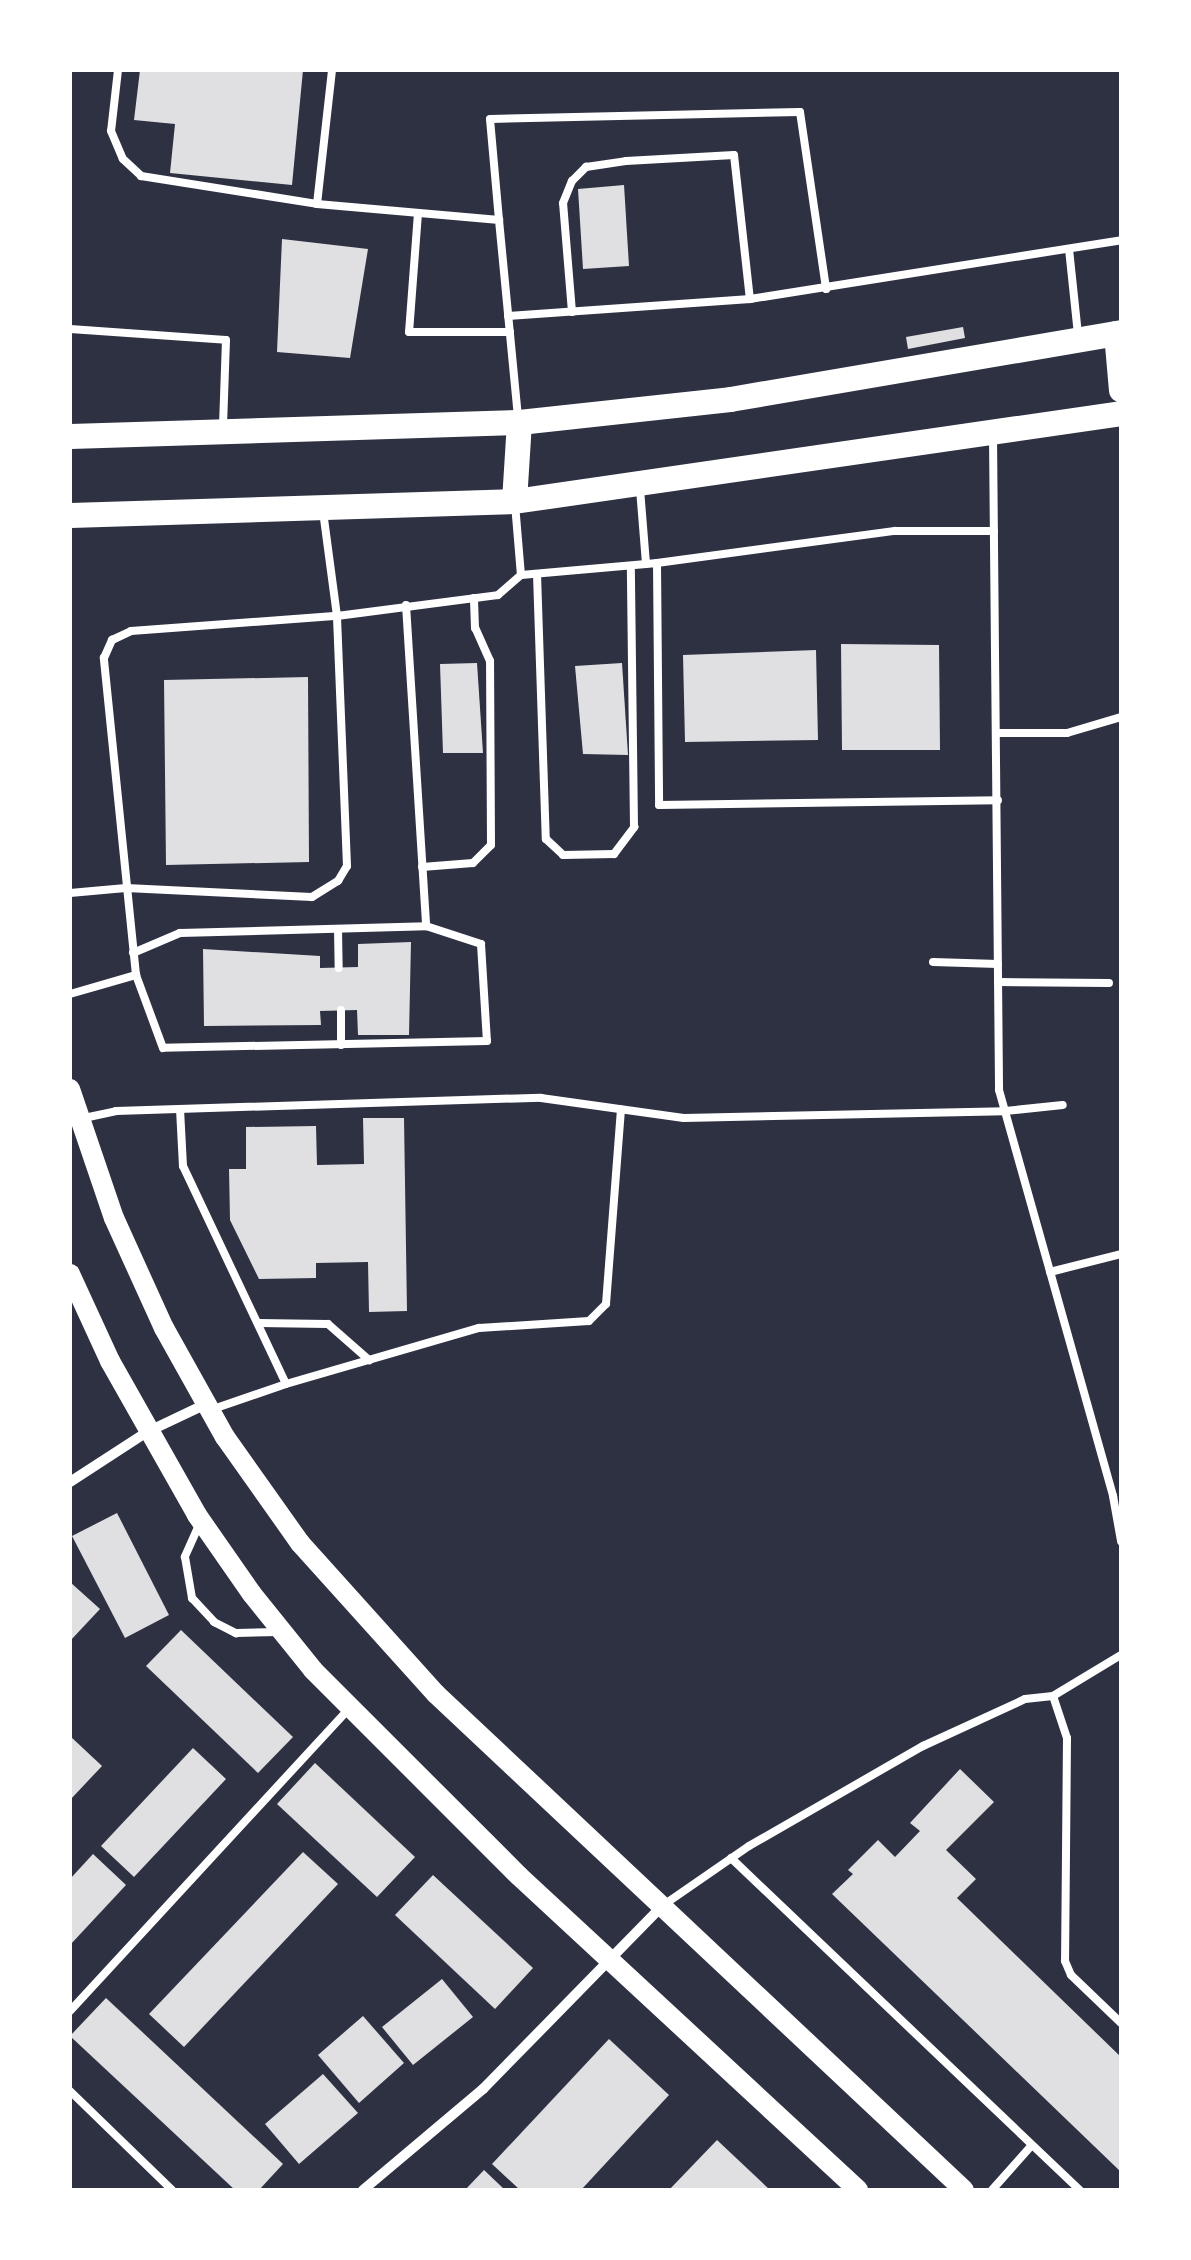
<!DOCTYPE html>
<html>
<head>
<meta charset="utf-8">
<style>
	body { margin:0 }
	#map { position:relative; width:1191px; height:2260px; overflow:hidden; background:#2d3142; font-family:"Titillium Web",sans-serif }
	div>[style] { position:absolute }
	.building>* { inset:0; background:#e0e0e3 }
	.service>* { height:8px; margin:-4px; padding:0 4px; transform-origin:4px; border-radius:4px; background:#fff }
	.minor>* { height:10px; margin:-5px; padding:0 5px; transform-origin:5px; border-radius:5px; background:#fff }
	.secondary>* { height:20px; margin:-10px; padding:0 10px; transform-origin:10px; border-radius:10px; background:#fff }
	.primary>* { height:25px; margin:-12.5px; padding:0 12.5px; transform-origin:12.5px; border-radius:12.5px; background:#fff }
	span { translate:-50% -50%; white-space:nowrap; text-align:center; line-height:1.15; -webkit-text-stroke:10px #fff; paint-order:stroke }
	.frame { position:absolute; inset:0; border:72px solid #fff; pointer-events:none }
</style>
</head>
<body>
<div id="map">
	<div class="building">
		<div style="clip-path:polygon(140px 70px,303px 70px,292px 185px,170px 173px,175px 124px,134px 120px)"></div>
		<div style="clip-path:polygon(624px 185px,629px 266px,583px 269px,578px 189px)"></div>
		<div style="clip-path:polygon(282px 239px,368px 249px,350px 358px,277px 352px)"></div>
		<div style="clip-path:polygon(963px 327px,965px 338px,908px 349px,906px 337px)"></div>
		<div style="clip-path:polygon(841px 644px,939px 645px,940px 750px,842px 750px)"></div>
		<div style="clip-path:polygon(816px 650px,818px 740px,685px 742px,683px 655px)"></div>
		<div style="clip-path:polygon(477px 663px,483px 753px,443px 753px,440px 664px)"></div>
		<div style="clip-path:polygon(622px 663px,628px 755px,583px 754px,575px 666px)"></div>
		<div style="clip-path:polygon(308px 677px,309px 862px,166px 865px,164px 680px)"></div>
		<div style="clip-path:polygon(411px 942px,409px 1035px,358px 1035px,357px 1010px,320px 1011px,321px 1025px,204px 1026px,203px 949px,320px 956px,320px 968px,358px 967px,358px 944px)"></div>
		<div style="clip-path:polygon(363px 1118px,404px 1118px,407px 1311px,369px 1312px,368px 1262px,316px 1263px,316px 1278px,259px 1279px,230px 1220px,229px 1169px,246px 1169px,246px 1127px,316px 1126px,317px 1165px,364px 1164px)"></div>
		<div style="clip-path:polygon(117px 1513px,169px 1615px,125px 1638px,72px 1536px)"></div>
		<div style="clip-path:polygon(70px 1582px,100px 1609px,70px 1641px)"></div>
		<div style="clip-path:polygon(181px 1630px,293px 1737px,258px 1773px,146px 1666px)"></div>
		<div style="clip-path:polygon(70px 1736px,102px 1766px,70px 1800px)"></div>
		<div style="clip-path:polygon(193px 1748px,226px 1779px,134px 1877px,101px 1846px)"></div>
		<div style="clip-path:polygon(315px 1763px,415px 1857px,377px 1897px,277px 1804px)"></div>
		<div style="clip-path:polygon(960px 1769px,994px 1802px,946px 1850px,976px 1879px,957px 1898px,1121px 2057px,1121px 2172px,832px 1894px,853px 1874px,848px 1870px,878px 1840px,895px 1857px,920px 1831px,910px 1823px)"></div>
		<div style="clip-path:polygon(303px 1852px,338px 1884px,184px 2047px,149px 2014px)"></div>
		<div style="clip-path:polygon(93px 1854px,126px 1885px,70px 1945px,70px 1879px)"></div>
		<div style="clip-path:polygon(433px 1875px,533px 1968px,495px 2009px,395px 1915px)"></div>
		<div style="clip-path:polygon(442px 1979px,473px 2017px,413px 2065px,382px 2027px)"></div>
		<div style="clip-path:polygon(106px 1998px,283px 2164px,259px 2190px,235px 2190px,70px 2036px)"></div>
		<div style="clip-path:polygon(363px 2016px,404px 2063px,359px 2103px,318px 2055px)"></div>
		<div style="clip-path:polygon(609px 2039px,669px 2095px,581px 2190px,520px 2190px,492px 2164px)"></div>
		<div style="clip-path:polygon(323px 2074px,358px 2113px,299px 2164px,265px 2124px)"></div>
		<div style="clip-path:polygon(717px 2140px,770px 2190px,669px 2190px)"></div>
		<div style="clip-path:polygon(484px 2170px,505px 2190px,465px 2190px)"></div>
	</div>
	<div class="service">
		<div style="left:118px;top:70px;width:61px;rotate:96.5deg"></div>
		<div style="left:111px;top:131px;width:30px;rotate:67deg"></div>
		<div style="left:123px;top:159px;width:25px;rotate:43deg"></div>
		<div style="left:141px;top:176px;width:178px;rotate:9deg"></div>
		<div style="left:317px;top:204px;width:183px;rotate:5deg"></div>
		<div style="left:499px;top:220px;width:198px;rotate:84.5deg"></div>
		<div style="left:317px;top:204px;width:135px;rotate:-83.6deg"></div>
		<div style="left:418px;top:213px;width:119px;rotate:94.3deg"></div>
		<div style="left:409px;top:332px;width:101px"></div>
		<div style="left:499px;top:220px;width:101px;rotate:-95.1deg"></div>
		<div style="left:490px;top:119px;width:310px;rotate:-1.3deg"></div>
		<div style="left:800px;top:112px;width:179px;rotate:81.6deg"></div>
		<div style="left:1069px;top:249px;width:85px;rotate:84deg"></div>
		<div style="left:572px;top:312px;width:109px;rotate:-94.7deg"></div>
		<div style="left:563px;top:203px;width:24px;rotate:-68deg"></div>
		<div style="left:572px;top:181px;width:20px;rotate:-45deg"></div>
		<div style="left:586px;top:167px;width:40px;rotate:-8.5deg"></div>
		<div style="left:626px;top:161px;width:108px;rotate:-3.2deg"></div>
		<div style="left:734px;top:155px;width:145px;rotate:83.7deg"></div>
		<div style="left:508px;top:316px;width:243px;rotate:-4deg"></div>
		<div style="left:750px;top:299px;width:376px;rotate:-9deg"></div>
		<div style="left:70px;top:329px;width:156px;rotate:4deg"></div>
		<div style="left:226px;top:340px;width:86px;rotate:92deg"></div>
		<div style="left:993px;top:436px;width:654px;rotate:89.47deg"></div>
		<div style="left:999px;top:1090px;width:422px;rotate:74.3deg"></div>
		<div style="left:1113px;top:1496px;width:46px;rotate:79.9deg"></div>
		<div style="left:640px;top:489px;width:75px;rotate:85.4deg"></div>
		<div style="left:515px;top:504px;width:71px;rotate:85.2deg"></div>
		<div style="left:657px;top:563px;width:242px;rotate:89.5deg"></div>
		<div style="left:659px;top:805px;width:339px;rotate:-0.8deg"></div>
		<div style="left:537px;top:574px;width:265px;rotate:88.1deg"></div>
		<div style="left:546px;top:839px;width:23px;rotate:43deg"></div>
		<div style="left:563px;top:855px;width:51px;rotate:-1.1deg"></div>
		<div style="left:614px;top:854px;width:34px;rotate:-53deg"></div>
		<div style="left:634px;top:827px;width:261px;rotate:-90.7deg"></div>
		<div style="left:406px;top:605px;width:322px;rotate:86.4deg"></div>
		<div style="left:996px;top:733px;width:71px"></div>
		<div style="left:1067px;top:733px;width:56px;rotate:-16.5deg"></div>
		<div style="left:422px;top:867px;width:51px;rotate:-4.5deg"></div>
		<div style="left:473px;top:863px;width:25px;rotate:-45deg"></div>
		<div style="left:491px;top:845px;width:184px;rotate:-90.3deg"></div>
		<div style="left:490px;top:661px;width:36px;rotate:-114deg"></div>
		<div style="left:475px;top:628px;width:30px;rotate:-92deg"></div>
		<div style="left:70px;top:893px;width:56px;rotate:-5.1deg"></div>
		<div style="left:126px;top:888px;width:186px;rotate:2.8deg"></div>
		<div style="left:312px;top:897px;width:31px;rotate:-32deg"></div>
		<div style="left:338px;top:881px;width:17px;rotate:-59deg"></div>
		<div style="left:347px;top:866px;width:250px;rotate:-92.3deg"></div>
		<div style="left:337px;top:616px;width:106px;rotate:-97.6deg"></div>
		<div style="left:338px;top:929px;width:39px;rotate:89deg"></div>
		<div style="left:133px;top:953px;width:51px;rotate:-23.1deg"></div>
		<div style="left:180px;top:933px;width:246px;rotate:-1.6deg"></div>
		<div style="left:426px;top:926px;width:58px;rotate:18.1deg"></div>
		<div style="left:481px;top:944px;width:97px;rotate:86.5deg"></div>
		<div style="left:487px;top:1041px;width:324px;rotate:178.8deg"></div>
		<div style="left:163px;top:1048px;width:78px;rotate:-110.3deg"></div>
		<div style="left:933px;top:962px;width:65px;rotate:1.8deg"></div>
		<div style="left:998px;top:982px;width:111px;rotate:0.5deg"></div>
		<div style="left:70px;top:994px;width:69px;rotate:-16.1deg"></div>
		<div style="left:136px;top:975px;width:319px;rotate:-95.8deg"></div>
		<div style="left:104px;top:658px;width:20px;rotate:-66deg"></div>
		<div style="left:112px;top:640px;width:21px;rotate:-25deg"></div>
		<div style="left:131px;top:631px;width:207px;rotate:-4.2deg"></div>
		<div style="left:337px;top:616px;width:162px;rotate:-7.4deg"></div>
		<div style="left:498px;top:595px;width:30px;rotate:-41deg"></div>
		<div style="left:521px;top:575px;width:137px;rotate:-5deg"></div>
		<div style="left:657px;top:563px;width:240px;rotate:-7.7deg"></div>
		<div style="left:895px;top:531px;width:99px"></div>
		<div style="left:341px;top:1010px;width:35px;rotate:90deg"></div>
		<div style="left:180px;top:1109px;width:57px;rotate:87deg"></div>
		<div style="left:183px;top:1166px;width:241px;rotate:64.7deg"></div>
		<div style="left:286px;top:1384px;width:77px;rotate:161.1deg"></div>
		<div style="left:84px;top:1118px;width:33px;rotate:-12deg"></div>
		<div style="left:116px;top:1111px;width:425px;rotate:-1.8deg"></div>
		<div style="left:541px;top:1098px;width:144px;rotate:8deg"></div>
		<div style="left:684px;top:1118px;width:321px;rotate:-1.2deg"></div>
		<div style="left:1005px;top:1111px;width:58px;rotate:-5.9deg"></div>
		<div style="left:1050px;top:1272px;width:73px;rotate:-14.2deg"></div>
		<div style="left:258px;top:1323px;width:70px;rotate:0.8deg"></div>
		<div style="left:328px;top:1324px;width:55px;rotate:41.3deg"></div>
		<div style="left:286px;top:1384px;width:201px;rotate:-16.2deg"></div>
		<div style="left:479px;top:1328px;width:110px;rotate:-3.6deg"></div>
		<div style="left:589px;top:1321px;width:24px;rotate:-45deg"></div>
		<div style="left:606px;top:1304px;width:195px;rotate:-85.6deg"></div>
		<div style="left:199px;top:1525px;width:35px;rotate:114deg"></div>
		<div style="left:185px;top:1557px;width:42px;rotate:80.3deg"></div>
		<div style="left:192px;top:1598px;width:33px;rotate:47deg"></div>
		<div style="left:214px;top:1622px;width:25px;rotate:27deg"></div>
		<div style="left:236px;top:1633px;width:42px;rotate:-1.4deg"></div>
		<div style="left:1053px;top:1696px;width:44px;rotate:71.6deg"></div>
		<div style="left:1067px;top:1738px;width:223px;rotate:90.5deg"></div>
		<div style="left:1065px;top:1961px;width:15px;rotate:67deg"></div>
		<div style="left:1071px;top:1975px;width:69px;rotate:43.8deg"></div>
		<div style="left:731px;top:1858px;width:482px;rotate:43.6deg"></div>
		<div style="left:665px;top:1904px;width:102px;rotate:-34.6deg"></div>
		<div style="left:749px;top:1846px;width:201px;rotate:-29.9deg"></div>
		<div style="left:923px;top:1746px;width:112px;rotate:-24.7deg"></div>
		<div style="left:1025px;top:1699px;width:28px;rotate:-6deg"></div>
		<div style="left:1053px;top:1696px;width:79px;rotate:-31.1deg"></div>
		<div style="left:70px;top:2011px;width:411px;rotate:-47.3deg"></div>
		<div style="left:70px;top:2091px;width:142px;rotate:44.1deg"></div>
		<div style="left:992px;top:2190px;width:60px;rotate:-48.4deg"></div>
	</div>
	<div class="minor">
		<div style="left:70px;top:1482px;width:92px;rotate:-33deg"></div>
		<div style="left:147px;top:1432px;width:65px;rotate:-25.4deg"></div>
		<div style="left:363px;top:2190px;width:157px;rotate:-40.1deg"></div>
		<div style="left:483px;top:2089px;width:256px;rotate:-45.6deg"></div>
	</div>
	<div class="secondary">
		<div style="left:70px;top:1089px;width:136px;rotate:71.2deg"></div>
		<div style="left:114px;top:1218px;width:121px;rotate:65.6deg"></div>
		<div style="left:164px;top:1328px;width:125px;rotate:60.8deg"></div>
		<div style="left:225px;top:1437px;width:130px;rotate:54.7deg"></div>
		<div style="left:300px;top:1543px;width:203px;rotate:48deg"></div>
		<div style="left:436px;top:1694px;width:724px;rotate:43.21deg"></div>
		<div style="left:70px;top:1274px;width:96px;rotate:65.3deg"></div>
		<div style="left:110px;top:1361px;width:177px;rotate:60.5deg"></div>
		<div style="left:197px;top:1515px;width:96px;rotate:55.2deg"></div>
		<div style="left:252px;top:1594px;width:97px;rotate:51.2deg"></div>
		<div style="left:313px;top:1670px;width:291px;rotate:45deg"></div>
		<div style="left:519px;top:1876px;width:462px;rotate:42.8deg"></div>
	</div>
	<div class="primary">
		<div style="left:1116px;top:333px;width:57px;rotate:85deg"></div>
		<div style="left:70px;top:436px;width:449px;rotate:-1.8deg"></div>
		<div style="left:519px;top:422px;width:212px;rotate:-6.2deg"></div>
		<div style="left:730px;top:399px;width:397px;rotate:-9.7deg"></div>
		<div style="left:514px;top:501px;width:79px;rotate:-86.4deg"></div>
		<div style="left:70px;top:515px;width:444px;rotate:-1.8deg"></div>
		<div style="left:514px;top:501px;width:613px;rotate:-8.25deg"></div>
	</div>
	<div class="frame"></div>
</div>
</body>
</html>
